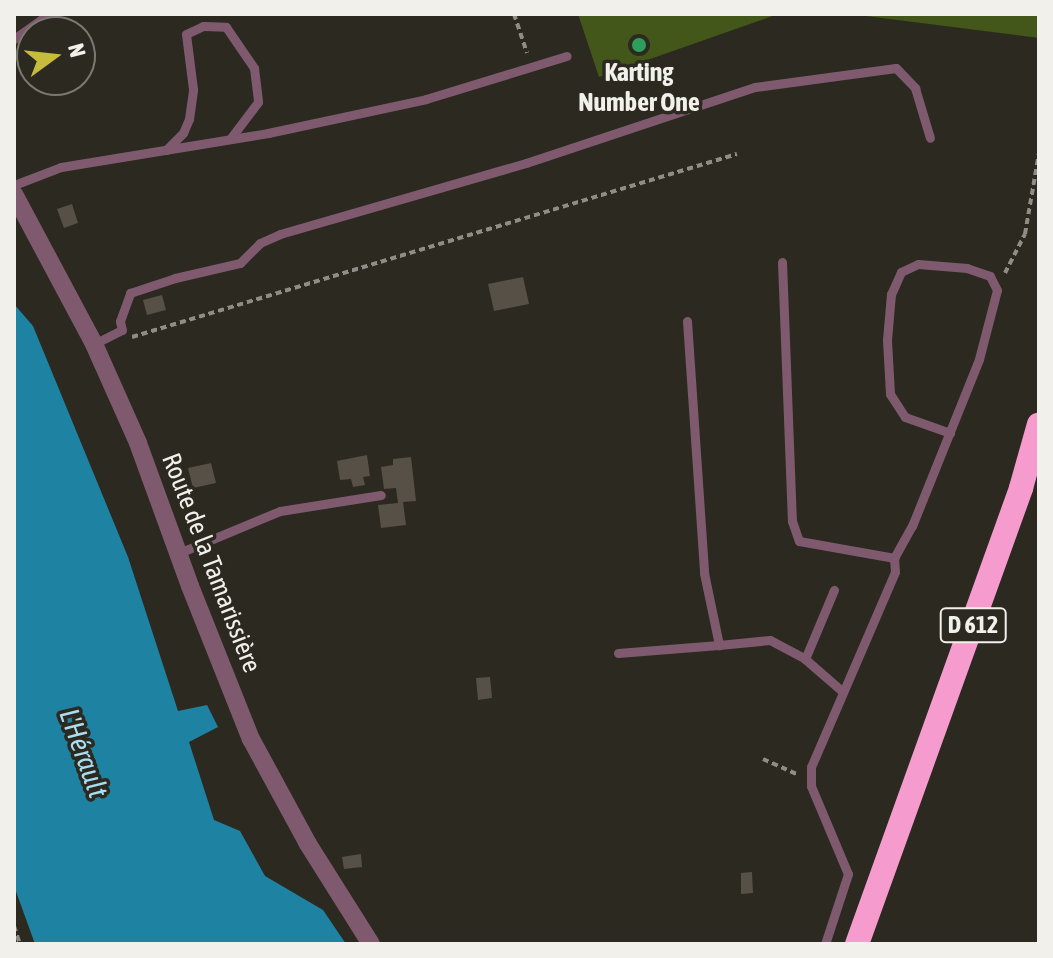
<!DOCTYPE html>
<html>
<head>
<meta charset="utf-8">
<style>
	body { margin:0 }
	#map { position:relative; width:1053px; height:958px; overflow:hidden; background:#2c2920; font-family:"Asap Condensed",sans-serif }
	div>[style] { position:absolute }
	.green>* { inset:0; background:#44571a }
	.water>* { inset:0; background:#1e83a3 }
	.building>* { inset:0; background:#575047 }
	.path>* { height:4px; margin-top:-2px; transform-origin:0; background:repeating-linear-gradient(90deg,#908d86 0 6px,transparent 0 10px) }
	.lane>* { height:9px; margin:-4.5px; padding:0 4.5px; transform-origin:4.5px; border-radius:4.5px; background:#7f5a6e }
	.street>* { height:18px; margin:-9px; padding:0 9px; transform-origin:9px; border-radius:9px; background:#7f5a6e }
	.highway>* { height:24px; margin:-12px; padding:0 12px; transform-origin:12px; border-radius:12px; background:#f59bce }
	.dots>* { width:22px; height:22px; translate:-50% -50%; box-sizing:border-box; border:4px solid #2c2920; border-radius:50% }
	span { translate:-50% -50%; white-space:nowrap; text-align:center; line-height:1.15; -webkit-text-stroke:7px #2c2920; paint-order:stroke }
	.shield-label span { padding:2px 6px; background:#2c2920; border:2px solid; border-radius:6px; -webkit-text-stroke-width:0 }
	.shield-label { font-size:24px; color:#f2f0ea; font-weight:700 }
	.poi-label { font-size:26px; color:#f2f0ea; font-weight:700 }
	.street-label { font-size:26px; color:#f2f0ea }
	.water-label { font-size:28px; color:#a8ddf2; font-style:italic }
	.frame { position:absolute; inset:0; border:16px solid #f2f0ea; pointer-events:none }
	.north { position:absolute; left:16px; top:16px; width:80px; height:80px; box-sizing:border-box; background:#2c2920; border:2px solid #7b7971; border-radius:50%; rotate:75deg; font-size:22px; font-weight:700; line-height:32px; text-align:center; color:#f2f0ea }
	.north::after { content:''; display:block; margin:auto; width:28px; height:36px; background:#c7bb3c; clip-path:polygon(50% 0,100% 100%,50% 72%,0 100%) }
</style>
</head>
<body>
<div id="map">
	<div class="green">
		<div style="clip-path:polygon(578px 14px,778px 14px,599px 77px)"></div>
		<div style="clip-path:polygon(850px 14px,1039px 14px,1039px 38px)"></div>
	</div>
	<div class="water">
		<div style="clip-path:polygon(14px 304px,33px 326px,128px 557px,178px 711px,207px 705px,218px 727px,189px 742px,214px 820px,240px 831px,265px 876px,323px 910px,346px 944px,35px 944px,14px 886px)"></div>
	</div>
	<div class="building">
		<div style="clip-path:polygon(72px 204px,78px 223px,64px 228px,57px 209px)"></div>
		<div style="clip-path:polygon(523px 277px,529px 304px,494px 311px,488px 284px)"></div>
		<div style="clip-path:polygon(162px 295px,166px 310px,147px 315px,143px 300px)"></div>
		<div style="clip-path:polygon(367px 455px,370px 476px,363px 477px,365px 485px,353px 487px,351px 479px,340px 480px,337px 461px)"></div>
		<div style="clip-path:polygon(411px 457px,416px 501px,403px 502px,406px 525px,381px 528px,378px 505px,398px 503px,396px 488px,384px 489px,381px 467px,393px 465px,393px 459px)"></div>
		<div style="clip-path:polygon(211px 463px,216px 483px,193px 488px,188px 468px)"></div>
		<div style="clip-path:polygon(490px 677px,492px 698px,478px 700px,476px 678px)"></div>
		<div style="clip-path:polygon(361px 854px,362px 867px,344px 869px,342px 857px)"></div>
		<div style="clip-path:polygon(752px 872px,753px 893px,741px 894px,741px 873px)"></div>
	</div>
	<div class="path">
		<div style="left:514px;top:14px;width:41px;rotate:71.6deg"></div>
		<div style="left:1005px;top:273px;width:44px;rotate:-62.9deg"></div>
		<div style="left:1025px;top:234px;width:82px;rotate:-80.2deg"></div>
		<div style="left:132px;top:337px;width:632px;rotate:-16.83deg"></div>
		<div style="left:763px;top:759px;width:37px;rotate:24deg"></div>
		<div style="left:14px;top:926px;width:19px;rotate:72deg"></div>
	</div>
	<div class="lane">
		<div style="left:14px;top:39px;width:43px;rotate:-35.5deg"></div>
		<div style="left:166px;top:150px;width:24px;rotate:-45deg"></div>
		<div style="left:183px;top:133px;width:15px;rotate:-67deg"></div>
		<div style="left:189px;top:119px;width:30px;rotate:-82deg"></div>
		<div style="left:193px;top:89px;width:55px;rotate:-97.3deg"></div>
		<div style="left:186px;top:34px;width:19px;rotate:-25deg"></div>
		<div style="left:203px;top:26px;width:23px;rotate:2deg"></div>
		<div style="left:226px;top:27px;width:50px;rotate:55.7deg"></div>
		<div style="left:254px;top:68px;width:34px;rotate:83deg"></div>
		<div style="left:258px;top:102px;width:46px;rotate:127.1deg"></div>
		<div style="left:14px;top:185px;width:50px;rotate:-21deg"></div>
		<div style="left:61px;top:167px;width:210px;rotate:-9.3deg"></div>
		<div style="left:268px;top:133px;width:162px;rotate:-12.1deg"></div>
		<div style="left:426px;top:99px;width:147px;rotate:-17deg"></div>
		<div style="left:782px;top:262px;width:259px;rotate:87.8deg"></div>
		<div style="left:792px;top:521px;width:21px;rotate:71deg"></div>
		<div style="left:799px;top:541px;width:97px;rotate:10.1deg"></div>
		<div style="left:687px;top:321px;width:253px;rotate:86.1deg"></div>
		<div style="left:704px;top:573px;width:74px;rotate:78.2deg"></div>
		<div style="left:719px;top:645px;width:51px;rotate:-5.6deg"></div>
		<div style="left:770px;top:640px;width:40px;rotate:28deg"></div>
		<div style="left:805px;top:659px;width:49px;rotate:40.9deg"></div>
		<div style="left:94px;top:344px;width:31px;rotate:-27deg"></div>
		<div style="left:122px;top:330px;width:9px;rotate:-103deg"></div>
		<div style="left:120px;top:321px;width:30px;rotate:-70deg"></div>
		<div style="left:130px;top:293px;width:47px;rotate:-18.4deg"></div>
		<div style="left:175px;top:278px;width:67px;rotate:-13deg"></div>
		<div style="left:240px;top:263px;width:28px;rotate:-45deg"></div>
		<div style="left:260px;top:243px;width:22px;rotate:-24deg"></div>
		<div style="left:280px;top:234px;width:256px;rotate:-16.1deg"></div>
		<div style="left:526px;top:163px;width:241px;rotate:-18.4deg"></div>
		<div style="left:755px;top:87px;width:142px;rotate:-7.7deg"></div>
		<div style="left:896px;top:68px;width:28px;rotate:46deg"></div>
		<div style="left:915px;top:88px;width:52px;rotate:73.3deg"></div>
		<div style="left:179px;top:553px;width:109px;rotate:-22.6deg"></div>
		<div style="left:280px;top:511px;width:102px;rotate:-9deg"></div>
		<div style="left:618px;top:653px;width:101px;rotate:-4.5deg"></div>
		<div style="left:805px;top:659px;width:75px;rotate:-67.2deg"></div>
		<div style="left:825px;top:944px;width:74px;rotate:-71.8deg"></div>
		<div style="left:848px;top:874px;width:95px;rotate:-112.8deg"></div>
		<div style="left:811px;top:786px;width:19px;rotate:-90deg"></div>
		<div style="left:811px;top:767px;width:212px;rotate:-66.7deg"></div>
		<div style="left:895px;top:572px;width:14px;rotate:-94deg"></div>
		<div style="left:894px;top:558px;width:37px;rotate:-61deg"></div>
		<div style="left:912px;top:526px;width:180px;rotate:-68.1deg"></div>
		<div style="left:979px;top:359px;width:71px;rotate:-75.4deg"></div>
		<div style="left:997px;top:290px;width:16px;rotate:-117deg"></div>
		<div style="left:990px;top:276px;width:24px;rotate:-161deg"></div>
		<div style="left:967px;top:268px;width:49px;rotate:-175.3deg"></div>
		<div style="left:918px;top:264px;width:19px;rotate:155deg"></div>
		<div style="left:901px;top:272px;width:24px;rotate:114deg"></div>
		<div style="left:891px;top:294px;width:46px;rotate:95deg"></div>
		<div style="left:887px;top:340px;width:54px;rotate:86.8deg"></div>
		<div style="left:890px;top:394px;width:27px;rotate:57deg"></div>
		<div style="left:905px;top:417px;width:48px;rotate:19.6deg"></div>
	</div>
	<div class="street">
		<div style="left:14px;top:194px;width:170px;rotate:61.9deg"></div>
		<div style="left:94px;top:344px;width:108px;rotate:66deg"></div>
		<div style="left:138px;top:443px;width:152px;rotate:70deg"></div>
		<div style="left:190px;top:586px;width:165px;rotate:68.3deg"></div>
		<div style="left:251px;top:739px;width:119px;rotate:61.5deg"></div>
		<div style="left:308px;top:844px;width:118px;rotate:57.8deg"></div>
	</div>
	<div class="highway">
		<div style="left:857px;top:944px;width:485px;rotate:-70.2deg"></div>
		<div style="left:1021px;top:488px;width:66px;rotate:-74.3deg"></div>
	</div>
	<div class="dots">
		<div style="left:639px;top:45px;background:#2e9e5b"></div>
	</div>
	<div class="shield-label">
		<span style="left:973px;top:625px">D 612</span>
	</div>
	<div class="poi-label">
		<span style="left:639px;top:88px">Karting<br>Number One</span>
	</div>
	<div class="street-label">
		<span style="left:211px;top:563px;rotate:69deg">Route de la Tamarissière</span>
	</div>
	<div class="water-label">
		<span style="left:84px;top:753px;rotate:70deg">L'Hérault</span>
	</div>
	<div class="frame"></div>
	<div class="north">N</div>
</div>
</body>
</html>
